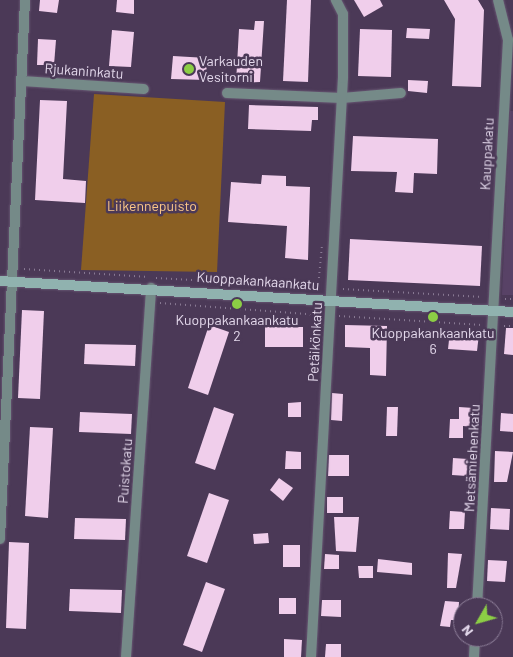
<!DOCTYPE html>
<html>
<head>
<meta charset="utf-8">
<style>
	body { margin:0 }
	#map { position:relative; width:513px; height:657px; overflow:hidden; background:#4b3957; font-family:Barlow,sans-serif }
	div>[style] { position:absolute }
	.built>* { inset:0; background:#584266 }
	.green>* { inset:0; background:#8a5f23 }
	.building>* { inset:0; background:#f0ceeb }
	.path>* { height:2px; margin-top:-1px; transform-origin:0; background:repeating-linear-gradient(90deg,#887993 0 1px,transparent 0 5px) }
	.roads { filter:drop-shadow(0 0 1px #675672) drop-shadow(0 0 1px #675672) }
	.minor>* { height:10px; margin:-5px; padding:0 5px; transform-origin:5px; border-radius:5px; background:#758a88 }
	.secondary>* { height:10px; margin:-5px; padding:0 5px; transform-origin:5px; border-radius:5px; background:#90b2af }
	.dots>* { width:14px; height:14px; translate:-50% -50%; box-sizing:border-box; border:2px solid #4b3957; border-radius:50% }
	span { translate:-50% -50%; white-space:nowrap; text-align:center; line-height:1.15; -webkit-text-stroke:5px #4b3957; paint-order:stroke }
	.poi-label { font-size:14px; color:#e4d9ec }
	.left { translate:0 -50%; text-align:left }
	.street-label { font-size:14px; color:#e4d9ec }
	.park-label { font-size:14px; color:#fdc888 }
	.north { position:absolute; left:453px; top:597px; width:50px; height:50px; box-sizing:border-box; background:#4b3957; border:1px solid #887993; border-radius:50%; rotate:232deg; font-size:14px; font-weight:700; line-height:20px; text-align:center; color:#e4d9ec }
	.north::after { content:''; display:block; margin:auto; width:18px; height:22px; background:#8cce45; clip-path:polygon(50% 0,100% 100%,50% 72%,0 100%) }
</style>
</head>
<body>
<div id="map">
	<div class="built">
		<div style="clip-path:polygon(510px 111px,513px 111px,513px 295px,502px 295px)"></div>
	</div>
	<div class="green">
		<div style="clip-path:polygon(94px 94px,225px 102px,217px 272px,81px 270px)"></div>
	</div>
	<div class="building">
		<div style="clip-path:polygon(40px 0,59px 0,57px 13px,39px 11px)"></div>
		<div style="clip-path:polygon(117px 0,134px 0,134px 14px,116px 12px)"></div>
		<div style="clip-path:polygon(287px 0,311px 0,308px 82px,283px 81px)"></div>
		<div style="clip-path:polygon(354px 0,380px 0,383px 6px,364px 17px)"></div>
		<div style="clip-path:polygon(444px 0,478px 0,484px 10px,481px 87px,452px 86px,455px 19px)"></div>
		<div style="clip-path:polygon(255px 21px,264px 21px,260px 82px,236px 83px,239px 29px,254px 30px)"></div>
		<div style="clip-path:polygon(407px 28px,430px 29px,429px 39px,406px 38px)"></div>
		<div style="clip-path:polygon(360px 29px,392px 30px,391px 77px,358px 76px)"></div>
		<div style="clip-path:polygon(112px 30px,134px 32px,131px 67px,109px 66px)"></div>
		<div style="clip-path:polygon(38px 39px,56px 40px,54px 65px,37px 65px)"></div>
		<div style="clip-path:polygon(173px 56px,207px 58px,206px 80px,171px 79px)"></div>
		<div style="clip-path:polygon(408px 80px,428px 81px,427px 93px,408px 91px)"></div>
		<div style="clip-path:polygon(40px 100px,67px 101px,63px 179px,86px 181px,85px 203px,35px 200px)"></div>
		<div style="clip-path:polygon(249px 105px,318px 107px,318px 120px,312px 120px,311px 131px,248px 129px)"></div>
		<div style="clip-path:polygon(353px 136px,438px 139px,437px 174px,414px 173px,413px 193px,395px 192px,397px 172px,351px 171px)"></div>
		<div style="clip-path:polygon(262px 175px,286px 176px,286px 186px,310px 187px,308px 260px,285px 258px,287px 226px,228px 222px,231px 182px,261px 184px)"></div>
		<div style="clip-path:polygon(350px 239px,482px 246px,480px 286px,348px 280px)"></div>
		<div style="clip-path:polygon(22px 310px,44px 311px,40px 399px,18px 398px)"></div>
		<div style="clip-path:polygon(209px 325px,229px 332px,208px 395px,188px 388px)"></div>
		<div style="clip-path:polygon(345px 325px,387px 326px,386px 376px,370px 375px,370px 348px,345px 347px)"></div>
		<div style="clip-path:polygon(265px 327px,303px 327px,303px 347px,265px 347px)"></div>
		<div style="clip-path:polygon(506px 328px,513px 328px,513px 355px,504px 354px)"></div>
		<div style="clip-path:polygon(450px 331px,479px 334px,477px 351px,448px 349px)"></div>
		<div style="clip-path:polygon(85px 344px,136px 345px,135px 366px,84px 364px)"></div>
		<div style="clip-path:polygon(332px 393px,343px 394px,342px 421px,331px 420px)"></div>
		<div style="clip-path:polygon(301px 402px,301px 417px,288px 417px,288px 403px)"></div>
		<div style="clip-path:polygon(214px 407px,234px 414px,215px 470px,195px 463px)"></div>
		<div style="clip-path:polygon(387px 407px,398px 407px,397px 436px,386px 436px)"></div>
		<div style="clip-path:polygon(459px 407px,474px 408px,474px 427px,463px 426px,463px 438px,449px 438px,450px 419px,459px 419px)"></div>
		<div style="clip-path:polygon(80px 412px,132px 414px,131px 434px,79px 432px)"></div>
		<div style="clip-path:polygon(501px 413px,513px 414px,513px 432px,500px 431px)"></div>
		<div style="clip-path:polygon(30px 427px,53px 428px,48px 518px,25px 516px)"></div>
		<div style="clip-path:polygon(286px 451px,301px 452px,301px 469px,285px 469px)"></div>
		<div style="clip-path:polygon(495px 451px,513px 452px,507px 482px,494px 482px)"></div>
		<div style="clip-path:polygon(329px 455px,349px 455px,349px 476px,328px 476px)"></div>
		<div style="clip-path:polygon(453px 458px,468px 459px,467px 476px,452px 475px)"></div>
		<div style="clip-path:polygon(279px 478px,293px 488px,283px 501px,270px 490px)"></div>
		<div style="clip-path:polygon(209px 493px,229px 500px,207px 563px,187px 556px)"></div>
		<div style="clip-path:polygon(327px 497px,343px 497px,343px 513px,327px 513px)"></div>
		<div style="clip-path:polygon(491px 508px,510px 509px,509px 530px,490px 529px)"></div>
		<div style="clip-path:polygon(450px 511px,465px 512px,464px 529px,449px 529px)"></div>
		<div style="clip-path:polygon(334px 517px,359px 517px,356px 552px,336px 551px)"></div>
		<div style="clip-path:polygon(75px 518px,126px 519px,125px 540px,74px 539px)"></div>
		<div style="clip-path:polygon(268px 533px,269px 543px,254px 544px,253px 534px)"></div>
		<div style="clip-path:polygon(9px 542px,29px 543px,26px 629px,6px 628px)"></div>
		<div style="clip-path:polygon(283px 545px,300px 545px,300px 567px,283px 567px)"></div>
		<div style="clip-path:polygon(448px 553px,462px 554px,456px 588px,447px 588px)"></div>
		<div style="clip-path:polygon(325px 554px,339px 555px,339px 569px,324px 569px)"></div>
		<div style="clip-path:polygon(378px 559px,412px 563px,412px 575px,377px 572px)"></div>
		<div style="clip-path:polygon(488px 560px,507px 561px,505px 582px,487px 581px)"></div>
		<div style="clip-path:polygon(358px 566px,373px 566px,373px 578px,359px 578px)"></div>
		<div style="clip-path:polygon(206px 582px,225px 589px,202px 652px,183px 645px)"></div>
		<div style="clip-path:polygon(70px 589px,122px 590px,121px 613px,69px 611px)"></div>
		<div style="clip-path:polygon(279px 598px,296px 598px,296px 614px,279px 614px)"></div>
		<div style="clip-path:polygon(322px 600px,341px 600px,341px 617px,321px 616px)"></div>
		<div style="clip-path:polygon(445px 601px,459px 602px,458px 620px,451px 620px,450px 627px,440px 626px)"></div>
		<div style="clip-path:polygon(284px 639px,302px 640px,301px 657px,284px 657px)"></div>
		<div style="clip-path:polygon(326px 644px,341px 644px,341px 657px,325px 657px)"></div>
	</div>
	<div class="path">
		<div style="left:24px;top:269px;width:125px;rotate:3.7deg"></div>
		<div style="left:156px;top:278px;width:165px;rotate:3.1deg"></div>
		<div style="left:318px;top:288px;width:43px;rotate:-84.7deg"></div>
		<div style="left:343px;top:289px;width:140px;rotate:3.3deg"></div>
		<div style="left:505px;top:299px;width:8px"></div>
		<div style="left:160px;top:303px;width:160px;rotate:4.3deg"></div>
		<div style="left:339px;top:316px;width:143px;rotate:3.6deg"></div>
		<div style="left:504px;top:326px;width:9px"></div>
	</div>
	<div class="roads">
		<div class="minor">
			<div style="left:22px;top:81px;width:122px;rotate:3.8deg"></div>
			<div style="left:227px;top:93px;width:115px;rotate:2.5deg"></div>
			<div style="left:342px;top:98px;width:59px;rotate:-4.8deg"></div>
			<div style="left:0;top:539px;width:540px;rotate:-87.34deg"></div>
			<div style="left:477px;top:607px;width:568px;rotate:-86.87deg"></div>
			<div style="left:508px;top:40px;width:41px;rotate:-104deg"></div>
			<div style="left:126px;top:657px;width:370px;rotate:-86.1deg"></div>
			<div style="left:311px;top:657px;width:580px;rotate:-86.84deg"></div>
			<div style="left:343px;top:78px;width:64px;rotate:-90deg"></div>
			<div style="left:343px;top:14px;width:16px;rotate:-117deg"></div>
			<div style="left:474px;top:657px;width:20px;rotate:-87deg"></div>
		</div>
		<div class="secondary">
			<div style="left:0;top:281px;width:514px;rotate:3.46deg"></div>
		</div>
	</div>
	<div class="dots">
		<div style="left:189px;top:69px;background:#8cce45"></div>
		<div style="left:237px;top:304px;background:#8cce45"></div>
		<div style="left:433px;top:317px;background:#8cce45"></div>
	</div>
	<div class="poi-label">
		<span class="left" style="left:199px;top:69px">Varkauden<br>Vesitorni</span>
		<span style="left:237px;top:328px">Kuoppakankaankatu<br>2</span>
		<span style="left:433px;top:341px">Kuoppakankaankatu<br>6</span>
	</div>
	<div class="street-label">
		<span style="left:84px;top:71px;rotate:4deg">Rjukaninkatu</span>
		<span style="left:487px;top:154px;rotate:-87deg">Kauppakatu</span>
		<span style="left:258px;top:281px;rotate:4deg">Kuoppakankaankatu</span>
		<span style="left:315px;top:342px;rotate:-87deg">Petäikönkatu</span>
		<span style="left:472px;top:458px;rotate:-87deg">Metsämiehenkatu</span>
		<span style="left:125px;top:471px;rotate:-86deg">Puistokatu</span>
	</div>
	<div class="park-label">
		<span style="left:152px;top:206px">Liikennepuisto</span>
	</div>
	<div class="north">N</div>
</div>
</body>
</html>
